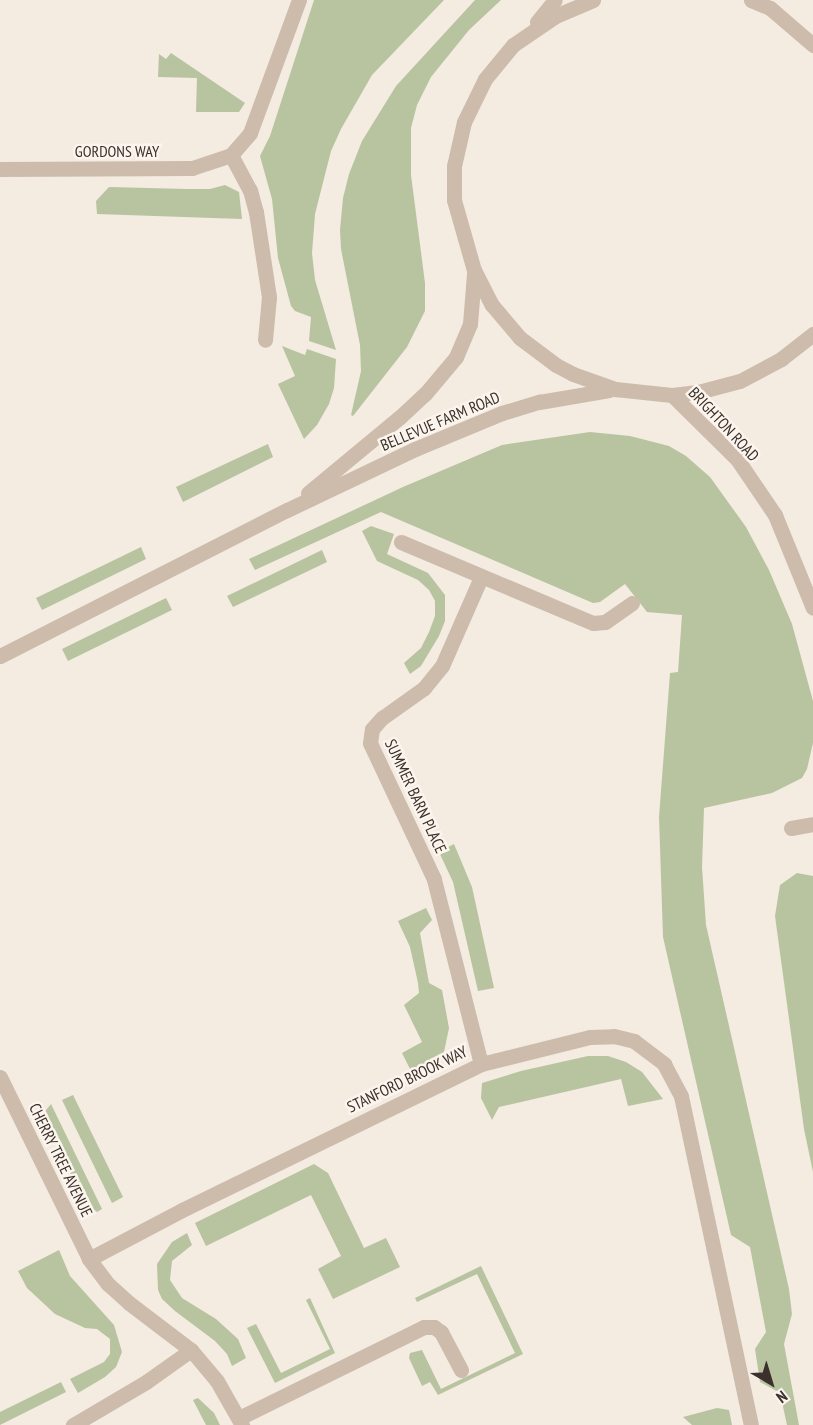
<!DOCTYPE html>
<style>
body{margin:0}
#map{position:relative;width:813px;height:1425px;overflow:hidden;background:#f4ebe1;font-family:"PT Sans Narrow",sans-serif}
div>[style]{position:absolute}
.green>*{inset:0;background:#b8c4a0}
.service>*{height:15px;margin:-7.5px;padding:0 7.5px;transform-origin:7.5px;border-radius:7.5px;background:#cdbbac}
.minor>*{height:15px;margin:-7.5px;padding:0 7.5px;transform-origin:7.5px;border-radius:7.5px;background:#cdbbac}
.tertiary>*{height:15px;margin:-7.5px;padding:0 7.5px;transform-origin:7.5px;border-radius:7.5px;background:#cdbbac}
span{translate:-50% -50%;white-space:nowrap;text-align:center;line-height:1.15;-webkit-text-stroke:5px #fbf5ee;paint-order:stroke}
.street-label{font-size:16px;color:#3b302b}
.north{position:absolute;left:741px;top:1353px;width:60px;height:60px;-webkit-text-stroke:4px #fbf5ee;paint-order:stroke;rotate:142deg;font-size:16px;font-weight:700;line-height:24px;text-align:center;color:#3b302b}
.north::after{content:'';display:block;margin:auto;width:21px;height:27px;background:#3b302b;clip-path:polygon(50% 0,100% 100%,50% 72%,0 100%)}
</style>
<div id="map">
<div class="green">
<div style="clip-path:polygon(314px 0,444px 0,372px 75px,341px 129px,331px 151px,315px 214px,312px 253px,315px 280px,336px 350px,309px 341px,311px 317px,295px 311px,291px 306px,278px 258px,272px 199px,260px 156px,270px 136px)"></div>
<div style="clip-path:polygon(475px 0,501px 0,469px 30px,431px 77px,417px 105px,411px 128px,411px 175px,425px 283px,425px 311px,407px 347px,353px 416px,351px 415px,361px 371px,360px 345px,341px 249px,340px 230px,343px 198px,349px 174px,362px 141px,396px 86px)"></div>
<div style="clip-path:polygon(171px 53px,245px 103px,239px 112px,196px 112px,197px 78px,158px 77px,159px 54px,166px 59px)"></div>
<div style="clip-path:polygon(225px 185px,239px 192px,242px 219px,97px 214px,96px 201px,109px 187px,187px 189px,210px 189px)"></div>
<div style="clip-path:polygon(282px 346px,305px 355px,307px 349px,336px 359px,334px 388px,329px 404px,317px 425px,304px 439px,278px 384px,295px 376px)"></div>
<div style="clip-path:polygon(590px 432px,630px 436px,669px 446px,686px 456px,710px 477px,746px 527px,769px 570px,792px 624px,813px 701px,813px 743px,807px 769px,802px 778px,772px 793px,704px 808px,702px 867px,706px 925px,789px 1289px,792px 1314px,784px 1344px,799px 1425px,787px 1425px,780px 1393px,760px 1382px,755px 1349px,766px 1332px,750px 1247px,731px 1235px,663px 937px,659px 817px,670px 673px,678px 672px,682px 615px,647px 612px,625px 584px,600px 602px,593px 603px,381px 512px,255px 570px,249px 559px,403px 487px,502px 445px)"></div>
<div style="clip-path:polygon(268px 444px,273px 457px,183px 502px,176px 487px)"></div>
<div style="clip-path:polygon(371px 526px,394px 534px,387px 554px,428px 573px,445px 595px,445px 621px,439px 636px,421px 666px,410px 674px,404px 663px,421px 648px,429px 632px,435px 616px,435px 601px,429px 590px,418px 580px,377px 561px,362px 531px)"></div>
<div style="clip-path:polygon(141px 547px,146px 559px,42px 610px,36px 598px)"></div>
<div style="clip-path:polygon(322px 550px,327px 562px,233px 607px,227px 596px)"></div>
<div style="clip-path:polygon(166px 598px,172px 610px,68px 661px,62px 649px)"></div>
<div style="clip-path:polygon(454px 844px,472px 887px,494px 988px,478px 991px,453px 882px,439px 852px)"></div>
<div style="clip-path:polygon(797px 873px,813px 876px,813px 1172px,804px 1129px,775px 916px,780px 885px)"></div>
<div style="clip-path:polygon(426px 908px,432px 920px,420px 933px,429px 983px,442px 990px,449px 1028px,444px 1052px,435px 1061px,412px 1073px,402px 1053px,422px 1042px,404px 1005px,419px 993px,418px 983px,410px 947px,398px 921px)"></div>
<div style="clip-path:polygon(588px 1056px,608px 1056px,626px 1062px,642px 1072px,663px 1099px,628px 1106px,621px 1079px,499px 1107px,492px 1120px,481px 1098px,482px 1083px,521px 1071px)"></div>
<div style="clip-path:polygon(73px 1095px,123px 1197px,112px 1203px,62px 1100px)"></div>
<div style="clip-path:polygon(51px 1104px,102px 1209px,97px 1212px,84px 1202px,42px 1115px)"></div>
<div style="clip-path:polygon(314px 1164px,328px 1173px,364px 1248px,386px 1238px,400px 1267px,333px 1299px,318px 1269px,341px 1256px,311px 1195px,206px 1246px,195px 1223px)"></div>
<div style="clip-path:polygon(187px 1233px,192px 1245px,172px 1261px,170px 1280px,182px 1298px,216px 1319px,238px 1339px,246px 1358px,232px 1366px,227px 1354px,215px 1341px,175px 1311px,162px 1299px,158px 1290px,157px 1264px,172px 1242px)"></div>
<div style="clip-path:polygon(59px 1250px,70px 1276px,114px 1325px,122px 1352px,116px 1367px,105px 1377px,78px 1393px,70px 1379px,104px 1362px,110px 1354px,110px 1339px,97px 1329px,85px 1328px,55px 1314px,27px 1288px,18px 1271px)"></div>
<div style="clip-path:polygon(481px 1266px,523px 1354px,438px 1395px,430px 1382px,422px 1386px,409px 1358px,410px 1353px,422px 1350px,441px 1389px,515px 1353px,477px 1274px,417px 1302px,415px 1298px)"></div>
<div style="clip-path:polygon(310px 1298px,335px 1353px,275px 1383px,247px 1328px,256px 1324px,281px 1373px,330px 1349px,306px 1300px)"></div>
<div style="clip-path:polygon(61px 1382px,66px 1392px,0 1425px,0 1412px)"></div>
<div style="clip-path:polygon(198px 1398px,214px 1413px,220px 1425px,206px 1425px,193px 1400px)"></div>
<div style="clip-path:polygon(717px 1408px,729px 1410px,732px 1425px,692px 1425px,683px 1417px)"></div>
</div>
<div class="service">
<div style="left:791px;top:828px;width:22px;rotate:-10deg"></div>
<div style="left:239px;top:1418px;width:206px;rotate:-26.2deg"></div>
<div style="left:424px;top:1327px;width:10px"></div>
<div style="left:434px;top:1327px;width:9px;rotate:36deg"></div>
<div style="left:441px;top:1332px;width:43px;rotate:62.2deg"></div>
</div>
<div class="minor">
<div style="left:231px;top:155px;width:40px;rotate:62deg"></div>
<div style="left:250px;top:190px;width:23px;rotate:75deg"></div>
<div style="left:256px;top:212px;width:86px;rotate:81.3deg"></div>
<div style="left:269px;top:297px;width:43px;rotate:95.3deg"></div>
<div style="left:0;top:169px;width:192px;rotate:-0.3deg"></div>
<div style="left:192px;top:168px;width:41px;rotate:-18.4deg"></div>
<div style="left:231px;top:155px;width:29px;rotate:-49deg"></div>
<div style="left:250px;top:133px;width:142px;rotate:-69.8deg"></div>
<div style="left:401px;top:542px;width:208px;rotate:22.9deg"></div>
<div style="left:593px;top:623px;width:12px;rotate:-5deg"></div>
<div style="left:605px;top:622px;width:33px;rotate:-35deg"></div>
<div style="left:481px;top:1064px;width:191px;rotate:-104.3deg"></div>
<div style="left:434px;top:879px;width:150px;rotate:-115.2deg"></div>
<div style="left:370px;top:743px;width:14px;rotate:-82deg"></div>
<div style="left:372px;top:729px;width:15px;rotate:-48deg"></div>
<div style="left:382px;top:718px;width:52px;rotate:-35.5deg"></div>
<div style="left:424px;top:688px;width:28px;rotate:-51deg"></div>
<div style="left:442px;top:666px;width:97px;rotate:-66.3deg"></div>
<div style="left:0;top:1077px;width:203px;rotate:63.9deg"></div>
<div style="left:89px;top:1259px;width:31px;rotate:53deg"></div>
<div style="left:108px;top:1284px;width:28px;rotate:42deg"></div>
<div style="left:129px;top:1303px;width:78px;rotate:37.2deg"></div>
<div style="left:191px;top:1350px;width:55px;rotate:144.6deg"></div>
<div style="left:146px;top:1382px;width:85px;rotate:149.5deg"></div>
<div style="left:89px;top:1259px;width:105px;rotate:-27.8deg"></div>
<div style="left:182px;top:1210px;width:333px;rotate:-26deg"></div>
<div style="left:481px;top:1064px;width:112px;rotate:-13.9deg"></div>
<div style="left:590px;top:1037px;width:24px;rotate:-2deg"></div>
<div style="left:614px;top:1036px;width:21px;rotate:14deg"></div>
<div style="left:634px;top:1041px;width:38px;rotate:37deg"></div>
<div style="left:664px;top:1064px;width:36px;rotate:62deg"></div>
<div style="left:681px;top:1096px;width:336px;rotate:78deg"></div>
<div style="left:191px;top:1350px;width:40px;rotate:50deg"></div>
<div style="left:217px;top:1381px;width:51px;rotate:60.4deg"></div>
</div>
<div class="tertiary">
<div style="left:593px;top:0;width:39px;rotate:157deg"></div>
<div style="left:557px;top:15px;width:53px;rotate:145.7deg"></div>
<div style="left:513px;top:45px;width:44px;rotate:129.5deg"></div>
<div style="left:485px;top:79px;width:48px;rotate:116deg"></div>
<div style="left:464px;top:122px;width:45px;rotate:102.8deg"></div>
<div style="left:454px;top:166px;width:34px;rotate:90deg"></div>
<div style="left:454px;top:200px;width:73px;rotate:74.1deg"></div>
<div style="left:474px;top:270px;width:39px;rotate:63deg"></div>
<div style="left:492px;top:305px;width:43px;rotate:49.7deg"></div>
<div style="left:520px;top:338px;width:45px;rotate:36.9deg"></div>
<div style="left:556px;top:365px;width:19px;rotate:28deg"></div>
<div style="left:573px;top:374px;width:45px;rotate:19.7deg"></div>
<div style="left:615px;top:389px;width:57px;rotate:6deg"></div>
<div style="left:672px;top:395px;width:26px;rotate:-7deg"></div>
<div style="left:698px;top:392px;width:43px;rotate:-14.7deg"></div>
<div style="left:740px;top:381px;width:47px;rotate:-28.2deg"></div>
<div style="left:781px;top:359px;width:41px;rotate:-38deg"></div>
<div style="left:751px;top:0;width:21px;rotate:23deg"></div>
<div style="left:770px;top:8px;width:57px;rotate:40.7deg"></div>
<div style="left:537px;top:22px;width:28px;rotate:-51deg"></div>
<div style="left:672px;top:395px;width:91px;rotate:44.6deg"></div>
<div style="left:737px;top:459px;width:68px;rotate:55.8deg"></div>
<div style="left:775px;top:515px;width:100px;rotate:67.8deg"></div>
<div style="left:308px;top:493px;width:119px;rotate:-39.6deg"></div>
<div style="left:400px;top:417px;width:34px;rotate:-43deg"></div>
<div style="left:425px;top:394px;width:48px;rotate:-50deg"></div>
<div style="left:456px;top:357px;width:36px;rotate:-67deg"></div>
<div style="left:470px;top:324px;width:50px;rotate:-85.4deg"></div>
<div style="left:0;top:656px;width:322px;rotate:-27deg"></div>
<div style="left:287px;top:510px;width:142px;rotate:-25.5deg"></div>
<div style="left:415px;top:449px;width:94px;rotate:-22.5deg"></div>
<div style="left:502px;top:413px;width:39px;rotate:-17deg"></div>
<div style="left:539px;top:402px;width:71px;rotate:-9.7deg"></div>
</div>
<div class="street-label">
<span style="left:117px;top:151px">GORDONS WAY</span>
<span style="left:440px;top:421px;rotate:-23deg">BELLEVUE FARM ROAD</span>
<span style="left:724px;top:424px;rotate:47deg">BRIGHTON ROAD</span>
<span style="left:416px;top:796px;rotate:65deg">SUMMER BARN PLACE</span>
<span style="left:407px;top:1079px;rotate:-26deg">STANFORD BROOK WAY</span>
<span style="left:61px;top:1160px;rotate:64deg">CHERRY TREE AVENUE</span>
</div>
<div class="north">N</div>
</div>
